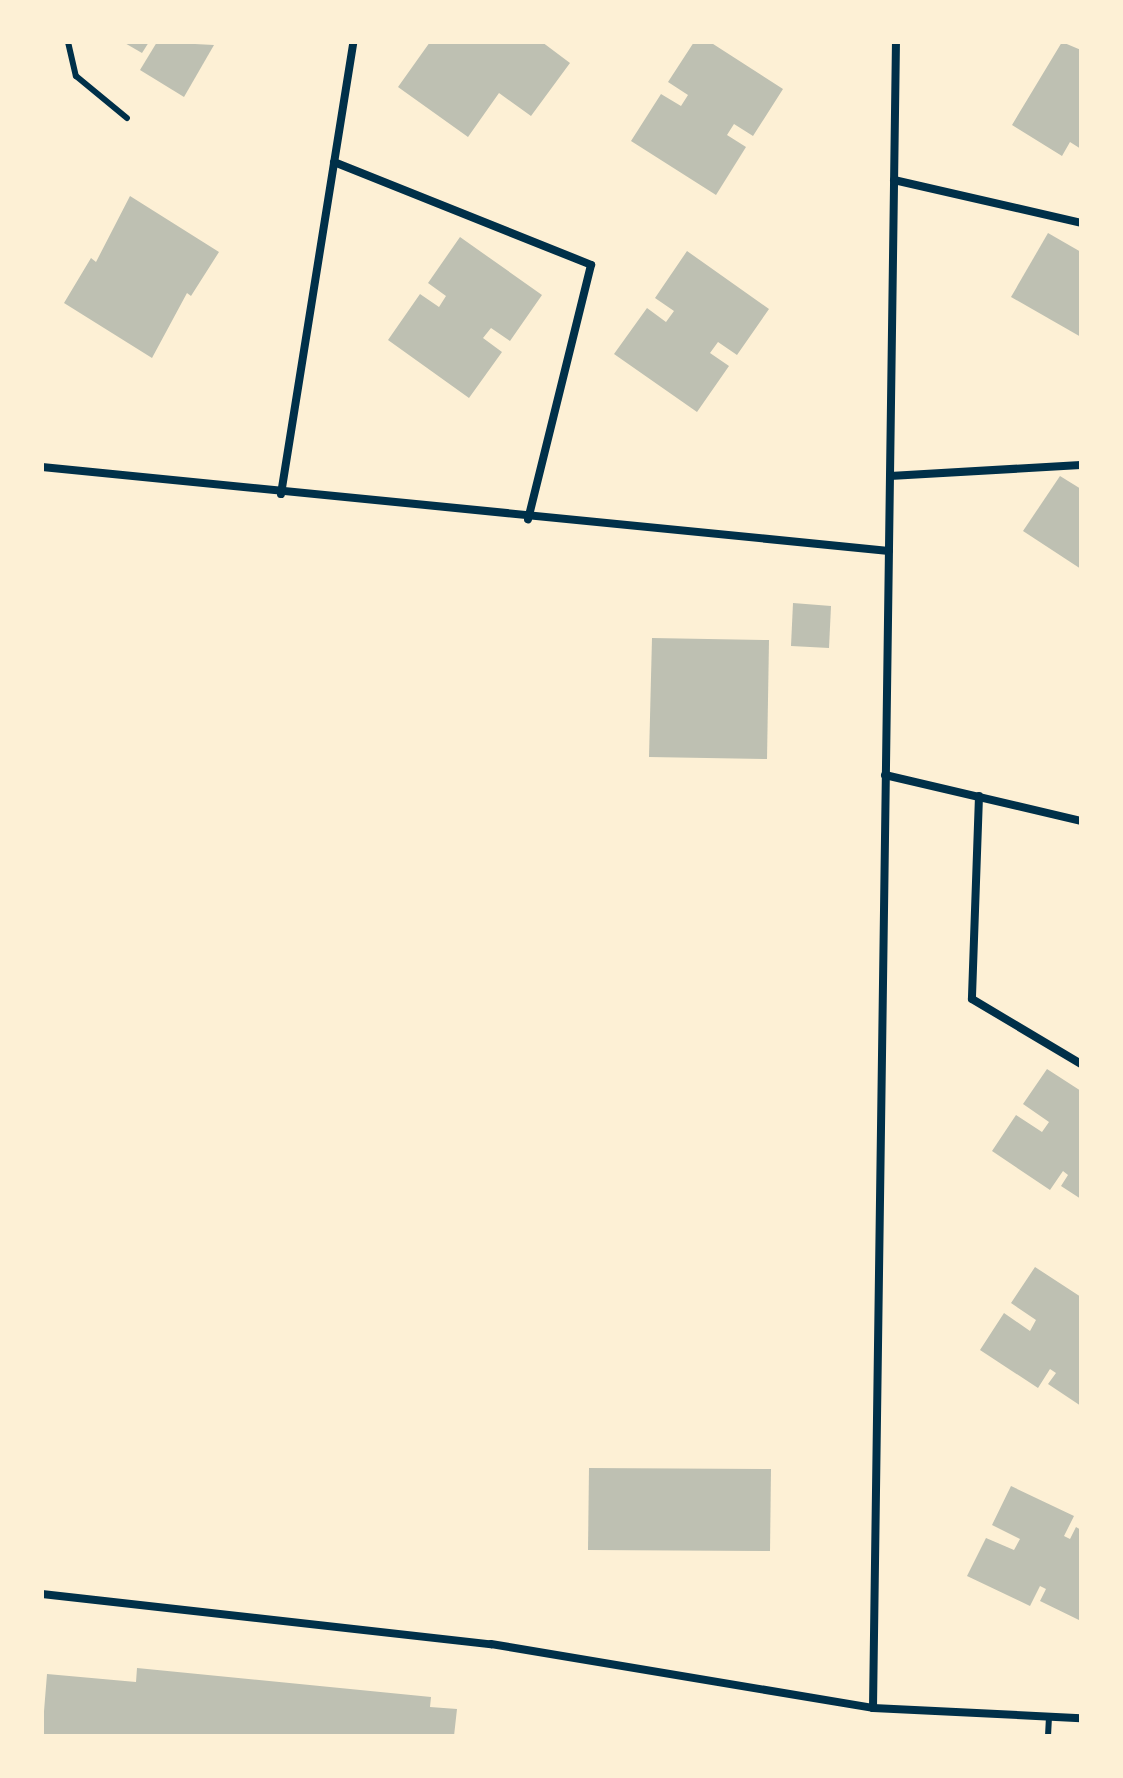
<!DOCTYPE html>
<style>
body{margin:0}
#map{position:relative;width:1123px;height:1778px;overflow:hidden;background:#fdf0d5;font-family:"Source Sans 3",sans-serif}
div>[style]{position:absolute}
.building>*{inset:0;background:#bec0b2}
.service>*{height:6px;margin:-3px;padding:0 3px;transform-origin:3px;border-radius:3px;background:#003049}
.minor>*{height:8px;margin:-4px;padding:0 4px;transform-origin:4px;border-radius:4px;background:#003049}
span{translate:-50% -50%;white-space:nowrap;text-align:center;line-height:1.15;-webkit-text-stroke:6px #fdf0d5;paint-order:stroke}
.frame{position:absolute;inset:0;border:44px solid #fdf0d5;pointer-events:none}
</style>
<div id="map">
<div class="building">
<div style="clip-path:polygon(123px 42px,149px 42px,142px 53px)"></div>
<div style="clip-path:polygon(157px 42px,214px 45px,184px 97px,140px 70px)"></div>
<div style="clip-path:polygon(430px 42px,542px 42px,570px 63px,531px 116px,499px 93px,468px 137px,398px 87px)"></div>
<div style="clip-path:polygon(694px 42px,710px 42px,783px 89px,753px 136px,734px 124px,727px 135px,746px 147px,716px 195px,631px 141px,661px 94px,681px 106px,688px 95px,668px 82px)"></div>
<div style="clip-path:polygon(1062px 42px,1081px 50px,1081px 149px,1070px 142px,1062px 156px,1012px 125px)"></div>
<div style="clip-path:polygon(130px 196px,219px 252px,191px 296px,187px 293px,152px 358px,64px 303px,91px 258px,96px 262px)"></div>
<div style="clip-path:polygon(1048px 233px,1081px 252px,1081px 337px,1011px 297px)"></div>
<div style="clip-path:polygon(460px 237px,542px 295px,510px 341px,491px 328px,483px 338px,502px 352px,469px 398px,388px 340px,420px 294px,439px 307px,446px 296px,428px 283px)"></div>
<div style="clip-path:polygon(687px 251px,769px 309px,737px 355px,718px 342px,710px 353px,729px 366px,697px 412px,614px 354px,647px 308px,666px 322px,674px 311px,655px 298px)"></div>
<div style="clip-path:polygon(1060px 476px,1081px 489px,1081px 569px,1023px 531px)"></div>
<div style="clip-path:polygon(793px 603px,831px 606px,829px 648px,791px 646px)"></div>
<div style="clip-path:polygon(652px 638px,769px 640px,767px 759px,649px 757px)"></div>
<div style="clip-path:polygon(1047px 1069px,1081px 1091px,1081px 1199px,1061px 1186px,1068px 1175px,1063px 1171px,1050px 1190px,992px 1151px,1016px 1115px,1042px 1132px,1049px 1122px,1023px 1104px)"></div>
<div style="clip-path:polygon(1035px 1267px,1081px 1297px,1081px 1406px,1048px 1384px,1056px 1373px,1050px 1369px,1038px 1388px,980px 1350px,1004px 1313px,1030px 1331px,1036px 1320px,1011px 1303px)"></div>
<div style="clip-path:polygon(589px 1468px,771px 1469px,770px 1551px,588px 1550px)"></div>
<div style="clip-path:polygon(1011px 1486px,1074px 1516px,1064px 1536px,1070px 1539px,1076px 1527px,1081px 1530px,1081px 1621px,1040px 1601px,1046px 1589px,1040px 1586px,1030px 1606px,967px 1576px,986px 1538px,1014px 1550px,1020px 1539px,992px 1525px)"></div>
<div style="clip-path:polygon(137px 1668px,431px 1697px,430px 1707px,457px 1709px,454px 1736px,42px 1736px,47px 1674px,136px 1682px)"></div>
</div>
<div class="service">
<div style="left:68px;top:42px;width:35px;rotate:77deg"></div>
<div style="left:76px;top:76px;width:66px;rotate:39.5deg"></div>
<div style="left:1048px;top:1736px;width:20px;rotate:-87deg"></div>
</div>
<div class="minor">
<div style="left:334px;top:162px;width:277px;rotate:21.8deg"></div>
<div style="left:591px;top:265px;width:262px;rotate:103.9deg"></div>
<div style="left:894px;top:180px;width:192px;rotate:12.9deg"></div>
<div style="left:42px;top:467px;width:851px;rotate:5.66deg"></div>
<div style="left:890px;top:476px;width:191px;rotate:-3.3deg"></div>
<div style="left:281px;top:494px;width:458px;rotate:-80.9deg"></div>
<div style="left:885px;top:775px;width:201px;rotate:13.2deg"></div>
<div style="left:979px;top:796px;width:203px;rotate:92deg"></div>
<div style="left:972px;top:999px;width:127px;rotate:30.8deg"></div>
<div style="left:42px;top:1594px;width:452px;rotate:6.4deg"></div>
<div style="left:491px;top:1644px;width:387px;rotate:9.5deg"></div>
<div style="left:873px;top:1708px;width:208px;rotate:2.8deg"></div>
<div style="left:873px;top:1708px;width:1666px;rotate:-89.21deg"></div>
</div>
<div class="frame"></div>
</div>
